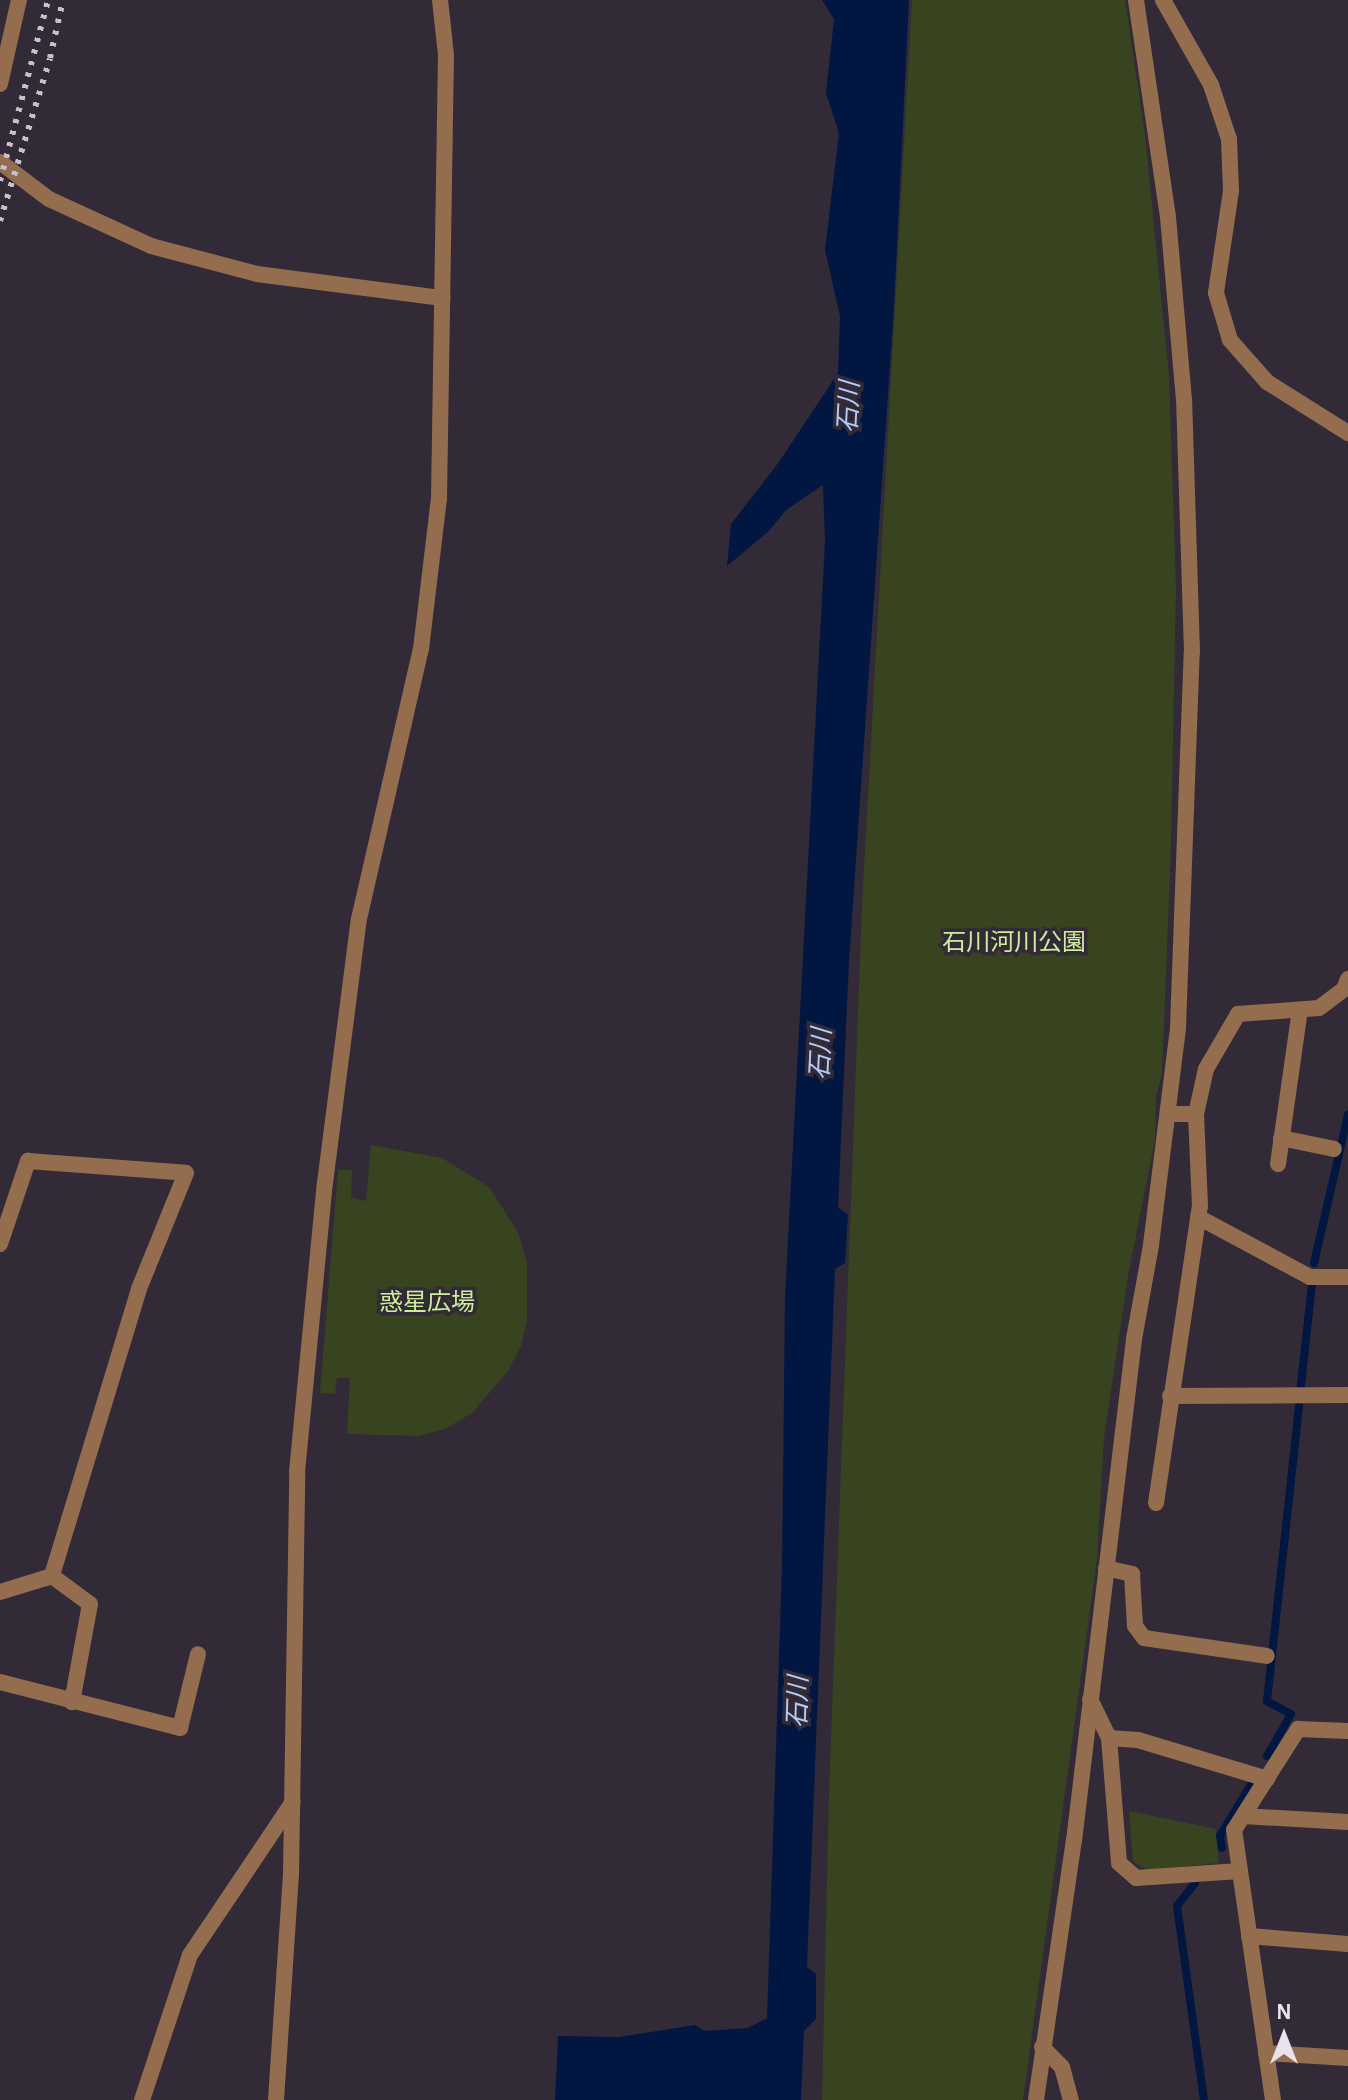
<!DOCTYPE html>
<meta charset="utf-8">
<style>
body{margin:0}
#map{position:relative;width:1348px;height:2100px;overflow:hidden;background:#332a37;font-family:"Alegreya Sans","Noto Sans JP",sans-serif}
div>[style]{position:absolute}
.green>*{inset:0;background:#37441f}
.water>*{inset:0;background:#011741}
.stream>*{height:8px;margin:-4px;padding:0 4px;transform-origin:4px;border-radius:4px;background:#011741}
.minor>*{height:16px;margin:-8px;padding:0 8px;transform-origin:8px;border-radius:8px;background:#946d4f}
.tertiary>*{height:16px;margin:-8px;padding:0 8px;transform-origin:8px;border-radius:8px;background:#946d4f}
.rail>*{height:6px;margin-top:-3px;transform-origin:0;background:repeating-linear-gradient(90deg,#c8c1ca 0 4px,transparent 0 12px)}
span{translate:-50% -50%;white-space:nowrap;text-align:center;line-height:1.15;-webkit-text-stroke:7px #332a37;paint-order:stroke}
.park-label{font-size:24px;color:#cdee99}
.water-label{font-size:26px;color:#b1ccf9;font-style:italic}
.north{position:absolute;left:1244px;top:1996px;width:80px;height:80px;-webkit-text-stroke:6px #332a37;paint-order:stroke;rotate:0deg;font-size:22px;font-weight:700;line-height:32px;text-align:center;color:#e9e3eb}
.north::after{content:'';display:block;margin:auto;width:28px;height:36px;background:#e9e3eb;clip-path:polygon(50% 0,100% 100%,50% 72%,0 100%)}
</style>
<div id="map">
<div class="green">
<div style="clip-path:polygon(912px 0,1125px 0,1145px 135px,1169px 376px,1176px 587px,1171px 844px,1162px 1074px,1156px 1096px,1155px 1140px,1128px 1276px,1104px 1438px,1097px 1559px,1023px 2100px,822px 2100px,829px 1792px,862px 904px)"></div>
<div style="clip-path:polygon(371px 1145px,442px 1158px,489px 1187px,518px 1232px,527px 1262px,527px 1320px,521px 1346px,508px 1371px,472px 1413px,445px 1429px,419px 1436px,347px 1434px,350px 1378px,337px 1378px,335px 1394px,320px 1393px,338px 1170px,352px 1170px,351px 1198px,366px 1201px)"></div>
<div style="clip-path:polygon(1129px 1811px,1216px 1829px,1219px 1863px,1147px 1870px,1133px 1861px)"></div>
</div>
<div class="water">
<div style="clip-path:polygon(822px 0,909px 0,894px 307px,849px 961px,838px 1207px,848px 1215px,845px 1263px,835px 1269px,807px 1967px,816px 1974px,816px 2019px,804px 2031px,801px 2100px,555px 2100px,558px 2036px,619px 2037px,695px 2025px,705px 2031px,748px 2028px,767px 2018px,782px 1566px,785px 1296px,825px 541px,823px 485px,786px 510px,769px 531px,727px 566px,731px 524px,779px 462px,838px 373px,840px 316px,825px 250px,839px 133px,826px 93px,834px 19px)"></div>
</div>
<div class="stream">
<div style="left:1314px;top:1263px;width:152px;rotate:-77.1deg"></div>
<div style="left:1301px;top:1385px;width:103px;rotate:-83.8deg"></div>
<div style="left:1267px;top:1756px;width:48px;rotate:-60.3deg"></div>
<div style="left:1291px;top:1714px;width:27px;rotate:-152deg"></div>
<div style="left:1267px;top:1701px;width:297px;rotate:-83.8deg"></div>
<div style="left:1222px;top:1848px;width:12px;rotate:-99deg"></div>
<div style="left:1220px;top:1836px;width:58px;rotate:-59deg"></div>
<div style="left:1195px;top:1883px;width:29px;rotate:128deg"></div>
<div style="left:1177px;top:1906px;width:196px;rotate:82.1deg"></div>
</div>
<div class="minor">
<div style="left:1163px;top:0;width:98px;rotate:60.5deg"></div>
<div style="left:1211px;top:85px;width:57px;rotate:71.6deg"></div>
<div style="left:1229px;top:139px;width:52px;rotate:87.8deg"></div>
<div style="left:1231px;top:191px;width:103px;rotate:98.4deg"></div>
<div style="left:1216px;top:293px;width:49px;rotate:73.4deg"></div>
<div style="left:1230px;top:340px;width:56px;rotate:48.6deg"></div>
<div style="left:1267px;top:382px;width:96px;rotate:32.2deg"></div>
<div style="left:0;top:84px;width:86px;rotate:-77.3deg"></div>
<div style="left:0;top:162px;width:61px;rotate:37.1deg"></div>
<div style="left:49px;top:199px;width:112px;rotate:24.7deg"></div>
<div style="left:151px;top:246px;width:110px;rotate:14.8deg"></div>
<div style="left:257px;top:274px;width:187px;rotate:7.4deg"></div>
<div style="left:1168px;top:1114px;width:28px"></div>
<div style="left:1196px;top:1114px;width:46px;rotate:-77.5deg"></div>
<div style="left:1206px;top:1069px;width:64px;rotate:-59.8deg"></div>
<div style="left:1238px;top:1014px;width:81px;rotate:-4.2deg"></div>
<div style="left:1319px;top:1008px;width:31px;rotate:-37deg"></div>
<div style="left:1344px;top:989px;width:11px;rotate:-68deg"></div>
<div style="left:1281px;top:1138px;width:54px;rotate:11.7deg"></div>
<div style="left:1278px;top:1164px;width:156px;rotate:-81.9deg"></div>
<div style="left:1198px;top:1217px;width:127px;rotate:28.2deg"></div>
<div style="left:1310px;top:1277px;width:38px"></div>
<div style="left:0;top:1244px;width:88px;rotate:-71.4deg"></div>
<div style="left:28px;top:1161px;width:158px;rotate:4.3deg"></div>
<div style="left:186px;top:1173px;width:125px;rotate:112.1deg"></div>
<div style="left:139px;top:1289px;width:300px;rotate:106.9deg"></div>
<div style="left:52px;top:1576px;width:54px;rotate:162.9deg"></div>
<div style="left:1170px;top:1396px;width:178px;rotate:-0.3deg"></div>
<div style="left:1156px;top:1503px;width:300px;rotate:-81.6deg"></div>
<div style="left:1200px;top:1206px;width:92px;rotate:-92.5deg"></div>
<div style="left:1106px;top:1568px;width:27px;rotate:13deg"></div>
<div style="left:1132px;top:1574px;width:52px;rotate:86.7deg"></div>
<div style="left:1135px;top:1626px;width:15px;rotate:53deg"></div>
<div style="left:1144px;top:1638px;width:124px;rotate:8.3deg"></div>
<div style="left:52px;top:1576px;width:47px;rotate:36.4deg"></div>
<div style="left:90px;top:1604px;width:100px;rotate:100.4deg"></div>
<div style="left:0;top:1682px;width:186px;rotate:14.3deg"></div>
<div style="left:180px;top:1728px;width:76px;rotate:-76.3deg"></div>
<div style="left:1090px;top:1699px;width:43px;rotate:64deg"></div>
<div style="left:1109px;top:1738px;width:125px;rotate:85.4deg"></div>
<div style="left:1119px;top:1863px;width:23px;rotate:41deg"></div>
<div style="left:1136px;top:1878px;width:104px;rotate:-3.9deg"></div>
<div style="left:1109px;top:1738px;width:29px;rotate:4deg"></div>
<div style="left:1138px;top:1740px;width:135px;rotate:16.8deg"></div>
<div style="left:1243px;top:1816px;width:105px;rotate:3.3deg"></div>
<div style="left:1249px;top:1936px;width:99px;rotate:4.6deg"></div>
<div style="left:1042px;top:2047px;width:28px;rotate:45deg"></div>
<div style="left:1062px;top:2067px;width:34px;rotate:75deg"></div>
<div style="left:1266px;top:2053px;width:82px;rotate:3.5deg"></div>
<div style="left:142px;top:2100px;width:153px;rotate:-71.7deg"></div>
<div style="left:190px;top:1955px;width:184px;rotate:-56.1deg"></div>
<div style="left:1273px;top:2100px;width:273px;rotate:-98.2deg"></div>
<div style="left:1234px;top:1830px;width:120px;rotate:-57.6deg"></div>
<div style="left:1298px;top:1729px;width:50px;rotate:2.3deg"></div>
</div>
<div class="tertiary">
<div style="left:276px;top:2100px;width:226px;rotate:-86.2deg"></div>
<div style="left:291px;top:1874px;width:402px;rotate:-89.1deg"></div>
<div style="left:297px;top:1472px;width:290px;rotate:-84.5deg"></div>
<div style="left:325px;top:1183px;width:266px;rotate:-82.7deg"></div>
<div style="left:359px;top:919px;width:277px;rotate:-77.1deg"></div>
<div style="left:421px;top:649px;width:151px;rotate:-83.2deg"></div>
<div style="left:439px;top:499px;width:444px;rotate:-89.1deg"></div>
<div style="left:446px;top:55px;width:55px;rotate:-96.2deg"></div>
<div style="left:1036px;top:2100px;width:262px;rotate:-81.7deg"></div>
<div style="left:1074px;top:1841px;width:506px;rotate:-83.18deg"></div>
<div style="left:1134px;top:1339px;width:96px;rotate:-79.7deg"></div>
<div style="left:1151px;top:1245px;width:220px;rotate:-82.9deg"></div>
<div style="left:1178px;top:1027px;width:375px;rotate:-87.9deg"></div>
<div style="left:1192px;top:652px;width:252px;rotate:-91.8deg"></div>
<div style="left:1184px;top:400px;width:184px;rotate:-95deg"></div>
<div style="left:1168px;top:217px;width:219px;rotate:-98.4deg"></div>
</div>
<div class="rail">
<div style="left:0;top:181px;width:187px;rotate:-75.1deg"></div>
<div style="left:0;top:221px;width:170px;rotate:-72.9deg"></div>
<div style="left:50px;top:58px;width:59px;rotate:-77.4deg"></div>
</div>
<div class="park-label">
<span style="left:1014px;top:944px">石川河川公園</span>
<span style="left:427px;top:1304px">惑星広場</span>
</div>
<div class="water-label">
<span style="left:850px;top:407px;rotate:-87deg">石川</span>
<span style="left:822px;top:1054px;rotate:-87deg">石川</span>
<span style="left:799px;top:1702px;rotate:-88deg">石川</span>
</div>
<div class="north">N</div>
</div>
